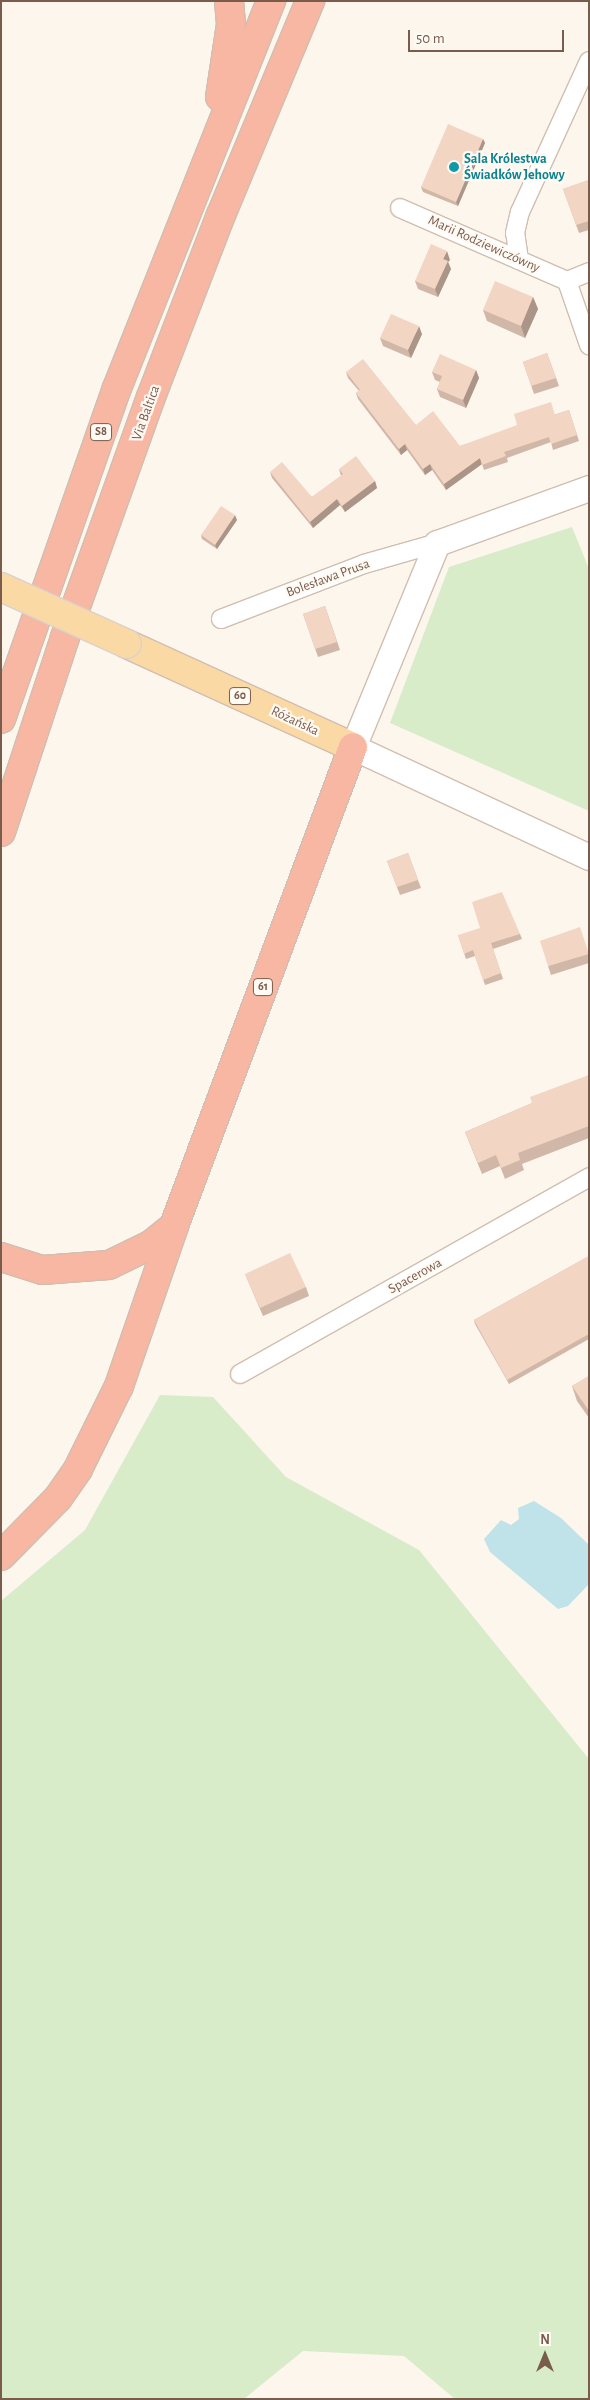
<!DOCTYPE html>
<meta charset="utf-8">
<style>
body{margin:0}
#map{position:relative;width:590px;height:2400px;overflow:hidden;background:#fdf6ec;font-family:"Alegreya Sans",sans-serif}
div>[style]{position:absolute}
.green>*{inset:0;background:#d8ecc9}
.water>*{inset:0;background:#bfe3e8}
.roads{filter:drop-shadow(1px 0 #d1beb0) drop-shadow(-1px 0 #d1beb0) drop-shadow(0 1px #d1beb0) drop-shadow(0 -1px #d1beb0)}
.street>*{height:18px;margin:-9px;padding:0 9px;transform-origin:9px;border-radius:9px;background:#fff}
.secondary>*{height:25px;margin:-12.5px;padding:0 12.5px;transform-origin:12.5px;border-radius:12.5px;background:#fff}
.primary>*{height:28px;margin:-14px;padding:0 14px;transform-origin:14px;border-radius:14px;background:#fbd9a5}
.highway>*{height:28px;margin:-14px;padding:0 14px;transform-origin:14px;border-radius:14px;background:#f7b7a3}
.bridges{filter:drop-shadow(1px 0 #dad1cd) drop-shadow(-1px 0 #dad1cd) drop-shadow(0 1px #dad1cd) drop-shadow(0 -1px #dad1cd)}
.primary-bridge>*{height:28px;margin:-14px;padding:0 14px;transform-origin:14px;border-radius:14px;background:#fbd9a5}
.wall>*{inset:0;background:#d1b7a8}
.shaded-wall>*{inset:0;background:#aa9588}
.building>*{inset:0;background:#f3d5c3}
.dots>*{width:14px;height:14px;translate:-50% -50%;box-sizing:border-box;border:2px solid #fffaf3;border-radius:50%}
span{translate:-50% -50%;white-space:nowrap;text-align:center;line-height:1.15;-webkit-text-stroke:4.5px #fffaf3;paint-order:stroke}
.shield-label span{padding:1px 4px;background:#fffaf3;border:1px solid;border-radius:4px;-webkit-text-stroke-width:0}
.shield-label{font-size:12px;color:#7a5c4d;font-weight:700}
.culture-label{font-size:14px;color:#0d838f;font-weight:700}
.left{translate:0 -50%;text-align:left}
.street-label{font-size:14px;color:#7a5c4d}
.frame{position:absolute;inset:0;border:2px solid #7a5c4d;pointer-events:none}
.north{position:absolute;left:520px;top:2330px;width:50px;height:50px;-webkit-text-stroke:4px #fffaf3;paint-order:stroke;rotate:0deg;font-size:14px;font-weight:700;line-height:20px;text-align:center;color:#7a5c4d}
.north::after{content:'';display:block;margin:auto;width:18px;height:22px;background:#7a5c4d;clip-path:polygon(50% 0,100% 100%,50% 72%,0 100%)}
.scale{position:absolute;left:408px;top:30px;width:156px;height:22px;box-sizing:border-box;border:2px solid #7a5c4d;border-top:0;padding-left:6px;font-size:15px;line-height:18px;white-space:nowrap;color:#7a5c4d;-webkit-text-stroke:4px #fffaf3;paint-order:stroke}
</style>
<div id="map">
<div class="green">
<div style="clip-path:polygon(572px 527px,589px 569px,589px 811px,390px 723px,449px 567px)"></div>
<div style="clip-path:polygon(160px 1395px,213px 1397px,286px 1477px,419px 1550px,589px 1759px,589px 2399px,455px 2399px,404px 2356px,303px 2351px,244px 2399px,1px 2399px,1px 1601px,85px 1530px)"></div>
</div>
<div class="water">
<div style="clip-path:polygon(534px 1501px,561px 1518px,589px 1545px,589px 1584px,568px 1606px,558px 1609px,490px 1552px,484px 1539px,501px 1520px,511px 1525px,519px 1519px,518px 1508px)"></div>
</div>
<div class="roads">
<div class="street">
<div style="left:400px;top:208px;width:182px;rotate:23.6deg"></div>
<div style="left:567px;top:281px;width:68px;rotate:71deg"></div>
<div style="left:519px;top:260px;width:27px;rotate:-98deg"></div>
<div style="left:515px;top:233px;width:22px;rotate:-77deg"></div>
<div style="left:520px;top:212px;width:166px;rotate:-65.4deg"></div>
<div style="left:567px;top:281px;width:24px;rotate:-22deg"></div>
<div style="left:221px;top:619px;width:153px;rotate:-21deg"></div>
<div style="left:364px;top:564px;width:76px;rotate:-16deg"></div>
<div style="left:240px;top:1374px;width:401px;rotate:-29.4deg"></div>
</div>
<div class="secondary">
<div style="left:589px;top:488px;width:162px;rotate:160.1deg"></div>
<div style="left:437px;top:543px;width:221px;rotate:112.4deg"></div>
<div style="left:353px;top:747px;width:260px;rotate:25deg"></div>
</div>
<div class="primary">
<div style="left:127px;top:644px;width:248px;rotate:24.5deg"></div>
</div>
<div class="highway">
<div style="left:220px;top:97px;width:74px;rotate:-81.4deg"></div>
<div style="left:231px;top:24px;width:23px;rotate:-95deg"></div>
<div style="left:1px;top:719px;width:351px;rotate:-70.7deg"></div>
<div style="left:117px;top:388px;width:417px;rotate:-68.3deg"></div>
<div style="left:1px;top:832px;width:205px;rotate:-71.8deg"></div>
<div style="left:65px;top:637px;width:255px;rotate:-70.3deg"></div>
<div style="left:151px;top:397px;width:195px;rotate:-69deg"></div>
<div style="left:221px;top:215px;width:232px;rotate:-67.4deg"></div>
<div style="left:1px;top:1257px;width:43px;rotate:17.6deg"></div>
<div style="left:42px;top:1270px;width:67px;rotate:-4.3deg"></div>
<div style="left:109px;top:1265px;width:48px;rotate:-26deg"></div>
<div style="left:152px;top:1244px;width:28px;rotate:-39deg"></div>
<div style="left:1px;top:1556px;width:81px;rotate:-45.5deg"></div>
<div style="left:58px;top:1498px;width:35px;rotate:-55deg"></div>
<div style="left:78px;top:1469px;width:93px;rotate:-63.7deg"></div>
<div style="left:119px;top:1386px;width:169px;rotate:-71deg"></div>
<div style="left:174px;top:1226px;width:511px;rotate:-69.51deg"></div>
</div>
</div>
<div class="bridges">
<div class="primary-bridge">
<div style="left:1px;top:587px;width:138px;rotate:24.3deg"></div>
</div>
</div>
<div class="wall">
<div style="clip-path:polygon(483px 139px,485px 143px,458px 206px,423px 192px,421px 187px)"></div>
<div style="clip-path:polygon(589px 180px,589px 230px,579px 233px,563px 189px)"></div>
<div style="clip-path:polygon(450px 260px,448px 262px,451px 269px,438px 297px,418px 289px,415px 281px)"></div>
<div style="clip-path:polygon(533px 297px,538px 309px,525px 338px,487px 321px,483px 310px)"></div>
<div style="clip-path:polygon(422px 334px,411px 358px,383px 346px,380px 338px)"></div>
<div style="clip-path:polygon(547px 353px,559px 386px,534px 394px,523px 362px)"></div>
<div style="clip-path:polygon(476px 370px,479px 378px,466px 408px,440px 397px,437px 389px,440px 382px,435px 380px,432px 372px)"></div>
<div style="clip-path:polygon(346px 372px,416px 425px,460px 446px,569px 410px,579px 441px,553px 450px,551px 442px,507px 458px,508px 462px,484px 470px,482px 464px,446px 490px,432px 470px,425px 475px,407px 450px,401px 455px,358px 399px,356px 393px,359px 391px,348px 378px)"></div>
<div style="clip-path:polygon(339px 469px,375px 481px,377px 488px,345px 512px,340px 505px,313px 528px,272px 478px,270px 472px,312px 497px,341px 476px)"></div>
<div style="clip-path:polygon(237px 520px,217px 549px,202px 539px,201px 535px)"></div>
<div style="clip-path:polygon(325px 606px,340px 650px,318px 657px,303px 614px)"></div>
<div style="clip-path:polygon(408px 853px,421px 888px,400px 895px,387px 861px)"></div>
<div style="clip-path:polygon(520px 934px,522px 939px,493px 949px,503px 979px,485px 985px,475px 956px,466px 959px,458px 935px)"></div>
<div style="clip-path:polygon(589px 952px,589px 963px,551px 975px,548px 966px)"></div>
<div style="clip-path:polygon(589px 1075px,589px 1138px,522px 1164px,524px 1170px,505px 1179px,500px 1166px,482px 1174px,465px 1132px,532px 1103px)"></div>
<div style="clip-path:polygon(589px 1256px,589px 1339px,509px 1384px,475px 1324px,474px 1320px)"></div>
<div style="clip-path:polygon(245px 1274px,306px 1287px,309px 1296px,263px 1316px)"></div>
<div style="clip-path:polygon(589px 1376px,589px 1418px,577px 1401px,572px 1386px)"></div>
</div>
<div class="shaded-wall">
<div style="clip-path:polygon(483px 139px,485px 143px,458px 206px,456px 202px)"></div>
<div style="clip-path:polygon(447px 251px,450px 260px,448px 262px,451px 269px,438px 297px,435px 289px,443px 259px)"></div>
<div style="clip-path:polygon(533px 297px,538px 309px,525px 338px,521px 326px)"></div>
<div style="clip-path:polygon(419px 326px,422px 334px,411px 358px,408px 350px)"></div>
<div style="clip-path:polygon(476px 370px,479px 378px,466px 408px,463px 400px)"></div>
<div style="clip-path:polygon(405px 444px,407px 450px,401px 455px,399px 449px)"></div>
<div style="clip-path:polygon(480px 458px,482px 464px,446px 490px,444px 484px)"></div>
<div style="clip-path:polygon(430px 464px,432px 470px,425px 475px,423px 469px)"></div>
<div style="clip-path:polygon(375px 481px,377px 488px,345px 512px,342px 506px)"></div>
<div style="clip-path:polygon(337px 499px,340px 505px,313px 528px,310px 522px)"></div>
<div style="clip-path:polygon(235px 515px,237px 520px,217px 549px,215px 545px)"></div>
</div>
<div class="building">
<div style="clip-path:polygon(448px 124px,483px 139px,456px 202px,421px 187px)"></div>
<div style="clip-path:polygon(589px 180px,589px 221px,576px 225px,563px 189px)"></div>
<div style="clip-path:polygon(431px 244px,447px 251px,443px 259px,448px 261px,435px 289px,415px 281px)"></div>
<div style="clip-path:polygon(495px 281px,533px 297px,521px 326px,483px 310px)"></div>
<div style="clip-path:polygon(391px 314px,419px 326px,408px 350px,380px 338px)"></div>
<div style="clip-path:polygon(547px 353px,556px 378px,531px 386px,523px 362px)"></div>
<div style="clip-path:polygon(440px 354px,476px 370px,463px 400px,437px 389px,442px 376px,432px 372px)"></div>
<div style="clip-path:polygon(363px 359px,416px 425px,433px 411px,460px 446px,517px 425px,514px 414px,551px 402px,555px 415px,569px 410px,577px 435px,551px 444px,549px 437px,504px 452px,506px 456px,482px 465px,480px 458px,444px 484px,430px 464px,423px 469px,405px 444px,399px 449px,356px 393px,360px 390px,346px 372px)"></div>
<div style="clip-path:polygon(356px 456px,375px 481px,342px 506px,337px 499px,310px 522px,270px 472px,282px 462px,312px 497px,343px 474px,339px 469px)"></div>
<div style="clip-path:polygon(221px 506px,235px 515px,215px 545px,201px 535px)"></div>
<div style="clip-path:polygon(325px 606px,337px 642px,315px 649px,303px 614px)"></div>
<div style="clip-path:polygon(408px 853px,418px 880px,397px 887px,387px 861px)"></div>
<div style="clip-path:polygon(502px 892px,520px 934px,491px 943px,501px 973px,483px 980px,473px 950px,464px 954px,458px 935px,480px 928px,472px 902px)"></div>
<div style="clip-path:polygon(580px 927px,589px 954px,548px 966px,540px 941px)"></div>
<div style="clip-path:polygon(589px 1075px,589px 1126px,518px 1153px,520px 1160px,501px 1168px,496px 1155px,478px 1163px,465px 1132px,532px 1103px,530px 1097px)"></div>
<div style="clip-path:polygon(290px 1253px,306px 1287px,260px 1308px,245px 1274px)"></div>
<div style="clip-path:polygon(589px 1256px,589px 1334px,507px 1380px,474px 1320px)"></div>
<div style="clip-path:polygon(589px 1376px,589px 1411px,572px 1386px)"></div>
</div>
<div class="dots">
<div style="left:454px;top:167px;background:#0f9aa8"></div>
</div>
<div class="shield-label">
<span style="left:101px;top:432px">S8</span>
<span style="left:240px;top:696px">60</span>
<span style="left:263px;top:987px">61</span>
</div>
<div class="culture-label">
<span class="left" style="left:464px;top:167px">Sala Królestwa<br>Świadków Jehowy</span>
</div>
<div class="street-label">
<span style="left:484px;top:244px;rotate:24deg">Marii Rodziewiczówny</span>
<span style="left:146px;top:413px;rotate:-70deg">Via Baltica</span>
<span style="left:328px;top:578px;rotate:-20deg">Bolesława Prusa</span>
<span style="left:295px;top:721px;rotate:25deg">Różańska</span>
<span style="left:415px;top:1276px;rotate:-29deg">Spacerowa</span>
</div>
<div class="frame"></div>
<div class="north">N</div>
<div class="scale">50 m</div>
</div>
